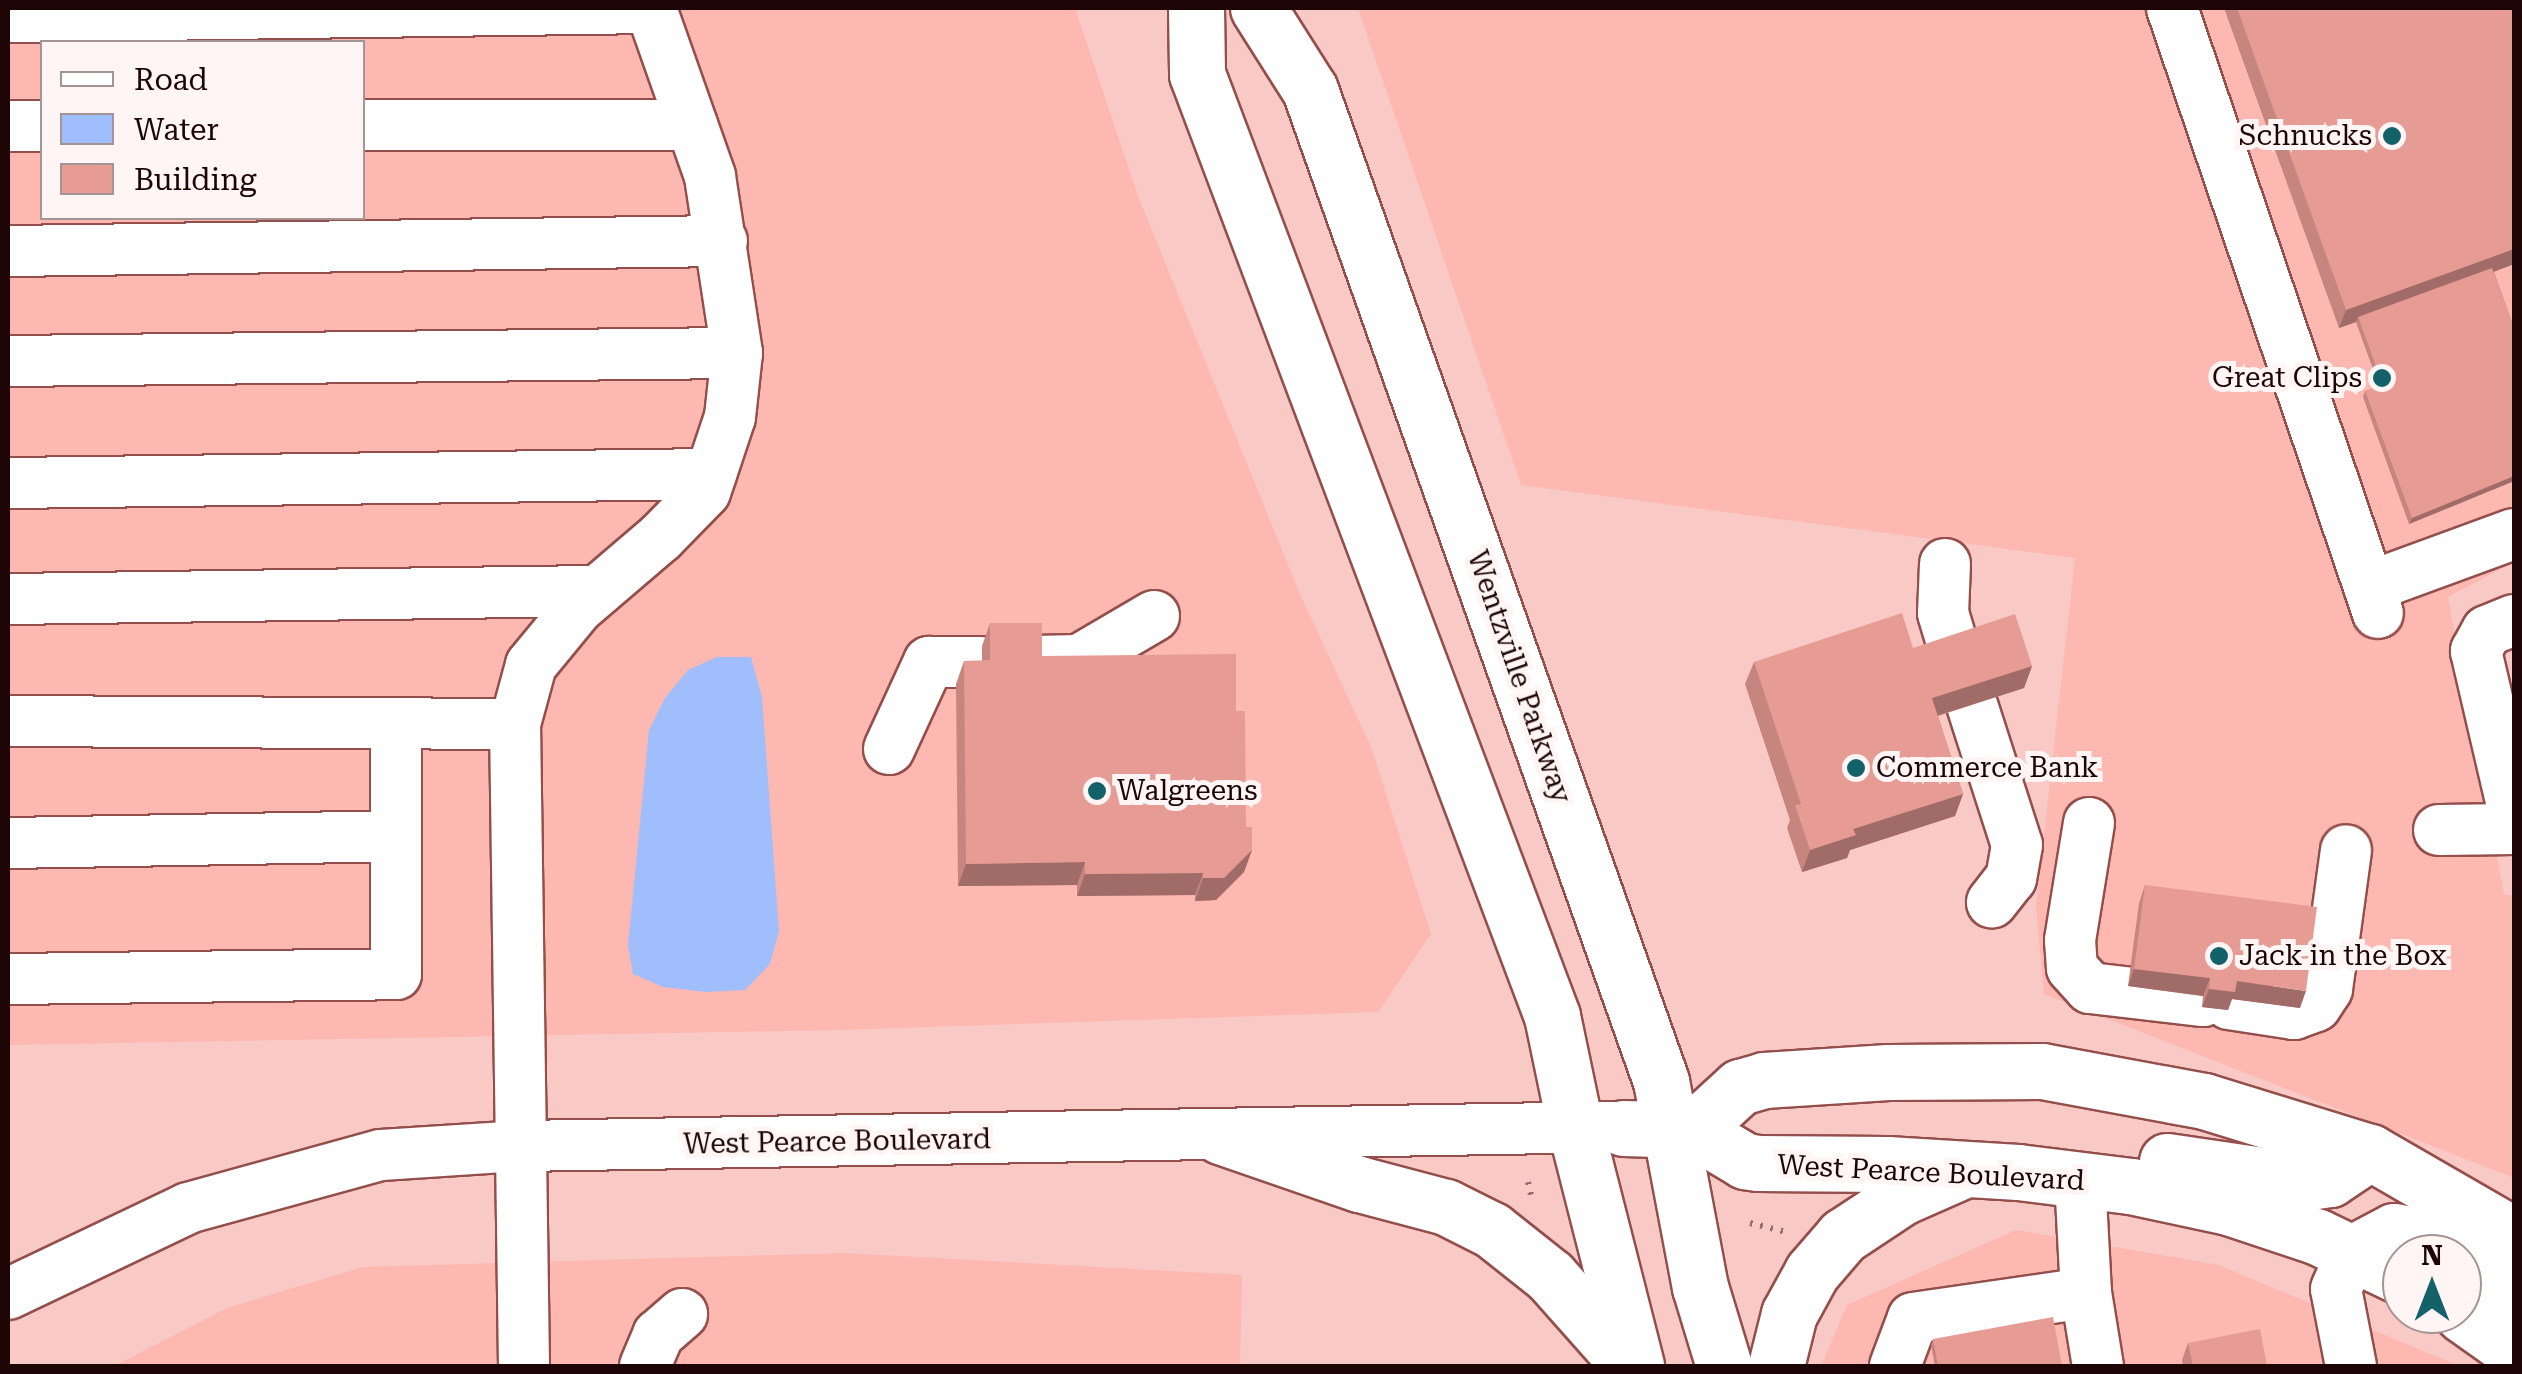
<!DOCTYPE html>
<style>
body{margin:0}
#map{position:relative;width:2522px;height:1374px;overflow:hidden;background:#f9c9c5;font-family:"Roboto Serif",serif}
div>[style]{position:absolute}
.built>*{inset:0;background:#fcb8b1}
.water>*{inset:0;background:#a1befc}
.path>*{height:6px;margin-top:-3px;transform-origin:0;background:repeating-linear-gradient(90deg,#936e6c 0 2.5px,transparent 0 10.5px)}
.roads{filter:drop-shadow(2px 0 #934f4b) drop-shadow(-2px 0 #934f4b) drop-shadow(0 2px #934f4b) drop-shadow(0 -2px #934f4b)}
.minor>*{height:50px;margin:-25px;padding:0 25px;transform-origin:25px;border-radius:25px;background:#fff}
.major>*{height:55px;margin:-27.5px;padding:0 27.5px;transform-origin:27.5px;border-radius:27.5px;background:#fff}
.wall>*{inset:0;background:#c6857f}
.shaded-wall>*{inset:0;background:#a16c68}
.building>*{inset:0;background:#e69b94}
.dots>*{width:28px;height:28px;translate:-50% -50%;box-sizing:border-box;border:5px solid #fef5f4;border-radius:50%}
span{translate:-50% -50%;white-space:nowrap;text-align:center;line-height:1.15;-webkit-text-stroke:10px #fef5f4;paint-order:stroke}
.poi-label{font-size:28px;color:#1e0505}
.right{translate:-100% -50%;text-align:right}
.left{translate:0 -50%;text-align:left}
.street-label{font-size:28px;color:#1e0505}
.frame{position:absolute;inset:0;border:10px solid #1e0505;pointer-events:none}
.legend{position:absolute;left:40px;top:40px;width:325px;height:180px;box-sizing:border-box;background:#fef5f4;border:2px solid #a49594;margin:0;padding:12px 18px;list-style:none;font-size:30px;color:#1e0505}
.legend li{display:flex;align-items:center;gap:20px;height:50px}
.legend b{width:50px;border:2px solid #a49594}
.north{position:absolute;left:2382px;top:1234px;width:100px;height:100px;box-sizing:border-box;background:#fef5f4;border:2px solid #a49594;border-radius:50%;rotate:0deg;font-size:28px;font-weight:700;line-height:40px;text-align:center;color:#1e0505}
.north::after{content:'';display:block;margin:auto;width:35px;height:45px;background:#13626a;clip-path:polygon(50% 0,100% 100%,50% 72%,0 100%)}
</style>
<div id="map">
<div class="built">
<div style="clip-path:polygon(evenodd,8px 8px,1075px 8px,1138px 196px,1300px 594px,1371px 747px,1431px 934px,1378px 1012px,839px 1030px,8px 1045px,8px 8px,42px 42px,362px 42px,362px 218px,42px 218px,42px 42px)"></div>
<div style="clip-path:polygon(1358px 8px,2514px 8px,2514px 562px,2448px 597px,2504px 894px,2514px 896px,2514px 1178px,2044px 994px,2036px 907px,2075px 558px,1521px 485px)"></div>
<div style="clip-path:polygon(2016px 1230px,2219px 1265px,2459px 1366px,1821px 1366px,1847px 1305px)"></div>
<div style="clip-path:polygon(844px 1253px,1242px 1275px,1240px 1366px,114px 1366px,227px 1308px,363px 1267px)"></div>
</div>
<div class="water">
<div style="clip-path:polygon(717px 657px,751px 657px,762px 697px,779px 931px,770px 964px,745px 990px,706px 992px,663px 987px,633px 974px,628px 945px,649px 730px,665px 698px,688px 670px)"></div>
</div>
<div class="path">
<div style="left:1528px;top:1182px;width:13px;rotate:77deg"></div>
<div style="left:1750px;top:1223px;width:34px;rotate:14deg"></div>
</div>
<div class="roads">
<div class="minor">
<div style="left:2172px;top:8px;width:639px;rotate:71.2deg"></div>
<div style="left:8px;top:17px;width:643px;rotate:-0.8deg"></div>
<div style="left:362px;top:125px;width:330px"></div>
<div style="left:8px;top:126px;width:34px"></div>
<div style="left:8px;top:251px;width:714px;rotate:-0.8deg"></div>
<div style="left:8px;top:361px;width:729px;rotate:-0.63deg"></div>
<div style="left:8px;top:483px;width:703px;rotate:-0.73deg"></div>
<div style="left:1945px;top:564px;width:49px;rotate:92.3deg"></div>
<div style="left:1943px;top:613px;width:42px;rotate:73.3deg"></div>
<div style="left:2369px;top:587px;width:154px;rotate:-20.1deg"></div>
<div style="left:8px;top:599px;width:589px;rotate:-0.78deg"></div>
<div style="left:2514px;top:620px;width:29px;rotate:158deg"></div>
<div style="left:2487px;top:631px;width:23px;rotate:119deg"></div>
<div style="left:2476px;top:651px;width:167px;rotate:76.9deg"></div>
<div style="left:1034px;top:661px;width:45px;rotate:-1.3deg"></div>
<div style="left:1079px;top:660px;width:87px;rotate:-30.4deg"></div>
<div style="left:1972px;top:705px;width:147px;rotate:72.2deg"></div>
<div style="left:2017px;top:845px;width:34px;rotate:100deg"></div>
<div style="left:2011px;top:878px;width:31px;rotate:128deg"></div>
<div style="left:8px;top:721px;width:507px;rotate:0.34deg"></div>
<div style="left:889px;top:749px;width:96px;rotate:-65.3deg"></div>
<div style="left:929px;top:662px;width:52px"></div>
<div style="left:2089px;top:823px;width:119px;rotate:99.2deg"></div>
<div style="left:2070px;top:940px;width:28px;rotate:86deg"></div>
<div style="left:2072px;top:968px;width:27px;rotate:48deg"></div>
<div style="left:2090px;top:988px;width:114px;rotate:6.6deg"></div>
<div style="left:2439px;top:830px;width:75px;rotate:-0.8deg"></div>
<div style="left:8px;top:843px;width:388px;rotate:-1deg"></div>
<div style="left:8px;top:979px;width:388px;rotate:-0.7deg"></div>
<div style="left:396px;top:974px;width:251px;rotate:-90deg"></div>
<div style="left:2229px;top:1004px;width:66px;rotate:8.7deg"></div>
<div style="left:2294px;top:1014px;width:23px;rotate:-20deg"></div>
<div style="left:2316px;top:1006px;width:20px;rotate:-57deg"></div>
<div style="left:2327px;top:989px;width:140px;rotate:-82.2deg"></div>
<div style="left:2086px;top:1293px;width:74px;rotate:80.7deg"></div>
<div style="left:8px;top:1294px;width:199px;rotate:-25.5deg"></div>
<div style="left:188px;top:1208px;width:200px;rotate:-15.4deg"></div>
<div style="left:381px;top:1155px;width:141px;rotate:-3.7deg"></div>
<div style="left:522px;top:1146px;width:1093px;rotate:-1deg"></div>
<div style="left:524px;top:1366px;width:642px;rotate:-90.8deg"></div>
<div style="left:515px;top:724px;width:61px;rotate:-74.8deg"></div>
<div style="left:531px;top:665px;width:74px;rotate:-50.5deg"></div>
<div style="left:578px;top:608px;width:108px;rotate:-40.5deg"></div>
<div style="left:660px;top:538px;width:64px;rotate:-45.6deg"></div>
<div style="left:705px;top:492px;width:79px;rotate:-71.6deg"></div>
<div style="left:730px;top:417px;width:64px;rotate:-83.8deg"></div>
<div style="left:737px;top:353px;width:179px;rotate:-98.7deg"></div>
<div style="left:710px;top:176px;width:178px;rotate:-109.4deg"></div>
<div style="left:645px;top:1366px;width:34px;rotate:-67deg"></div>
<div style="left:658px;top:1335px;width:32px;rotate:-41deg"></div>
<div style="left:1895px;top:1366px;width:51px;rotate:-69.4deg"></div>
<div style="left:1913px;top:1318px;width:175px;rotate:-8.2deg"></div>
<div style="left:2086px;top:1293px;width:113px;rotate:-93deg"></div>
<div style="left:2351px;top:1366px;width:78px;rotate:-101deg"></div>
<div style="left:2336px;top:1289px;width:39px;rotate:-66deg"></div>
</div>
<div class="major">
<div style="left:1196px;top:8px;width:66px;rotate:89.1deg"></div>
<div style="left:1197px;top:74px;width:1007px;rotate:69.35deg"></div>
<div style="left:1552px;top:1016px;width:112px;rotate:78.2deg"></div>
<div style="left:1575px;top:1126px;width:248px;rotate:75.7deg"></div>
<div style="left:1258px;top:8px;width:97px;rotate:57.6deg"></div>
<div style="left:1310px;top:90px;width:1051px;rotate:70.5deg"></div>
<div style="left:1661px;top:1081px;width:210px;rotate:79.3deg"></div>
<div style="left:1700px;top:1287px;width:83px;rotate:73.1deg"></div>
<div style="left:1623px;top:1128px;width:70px;rotate:1.6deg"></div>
<div style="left:1693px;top:1130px;width:61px;rotate:30.8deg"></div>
<div style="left:1745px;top:1161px;width:13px;rotate:9deg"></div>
<div style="left:1758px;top:1163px;width:129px;rotate:0.4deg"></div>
<div style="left:1887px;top:1164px;width:131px;rotate:3.5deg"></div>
<div style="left:2018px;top:1172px;width:114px;rotate:7.1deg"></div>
<div style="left:2131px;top:1186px;width:99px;rotate:12.2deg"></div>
<div style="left:2228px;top:1207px;width:95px;rotate:18.4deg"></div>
<div style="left:2318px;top:1237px;width:93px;rotate:25.5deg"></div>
<div style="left:1693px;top:1130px;width:64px;rotate:-42.5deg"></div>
<div style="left:1740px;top:1087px;width:25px;rotate:-16deg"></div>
<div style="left:1764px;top:1080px;width:124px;rotate:-3.7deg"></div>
<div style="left:1888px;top:1072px;width:154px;rotate:-0.4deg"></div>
<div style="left:2042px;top:1071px;width:165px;rotate:10.5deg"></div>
<div style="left:2204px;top:1101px;width:174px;rotate:17.1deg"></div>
<div style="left:2370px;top:1152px;width:166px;rotate:30deg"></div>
<div style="left:1220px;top:1136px;width:147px;rotate:19.1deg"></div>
<div style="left:1359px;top:1184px;width:90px;rotate:14.8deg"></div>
<div style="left:1446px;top:1207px;width:51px;rotate:26.6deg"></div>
<div style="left:1492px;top:1230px;width:74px;rotate:38.4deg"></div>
<div style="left:1550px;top:1276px;width:120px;rotate:48.4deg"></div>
<div style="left:2167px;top:1161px;width:144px;rotate:8.4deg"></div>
<div style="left:2309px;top:1182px;width:21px;rotate:-8deg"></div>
<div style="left:2330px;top:1179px;width:48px;rotate:-34deg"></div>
<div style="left:2352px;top:1253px;width:47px;rotate:-27.6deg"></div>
<div style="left:2394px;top:1231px;width:33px;rotate:11deg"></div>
<div style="left:2426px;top:1237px;width:32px;rotate:32deg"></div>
<div style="left:2462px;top:1260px;width:63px;rotate:33.9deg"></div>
<div style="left:2462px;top:1314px;width:64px;rotate:35.4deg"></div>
<div style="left:1776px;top:1366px;width:54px;rotate:-76deg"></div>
<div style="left:1789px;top:1314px;width:48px;rotate:-61.3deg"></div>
<div style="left:1812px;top:1272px;width:48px;rotate:-49.3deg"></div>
<div style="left:1843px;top:1236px;width:71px;rotate:-33.5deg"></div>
<div style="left:1902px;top:1197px;width:62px;rotate:-23.7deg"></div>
</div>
</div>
<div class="wall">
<div style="clip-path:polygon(2224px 8px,2514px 8px,2514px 264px,2494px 272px,2514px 328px,2514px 481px,2409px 524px,2363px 397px,2365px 391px,2379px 386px,2356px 322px,2339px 328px)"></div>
<div style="clip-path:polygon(990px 623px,1042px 656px,1236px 711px,1246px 827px,1252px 850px,1244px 872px,1216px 900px,1195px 901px,1195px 895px,1077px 896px,1077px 885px,958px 886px,956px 684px,964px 661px,982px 661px,982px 646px)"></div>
<div style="clip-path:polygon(1754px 662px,2032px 666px,2024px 688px,1938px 716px,1963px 794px,1955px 816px,1850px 850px,1847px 858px,1802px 872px,1787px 828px,1790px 820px,1745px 684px)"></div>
<div style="clip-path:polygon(2145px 885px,2300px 1008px,2232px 999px,2228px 1010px,2202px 1007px,2203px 996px,2128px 986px,2139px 903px)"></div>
<div style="clip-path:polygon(1933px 1339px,2062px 1366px,1935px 1366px,1931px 1345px)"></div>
<div style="clip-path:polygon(2188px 1343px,2267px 1366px,2183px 1366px,2182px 1360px)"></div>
</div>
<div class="shaded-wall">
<div style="clip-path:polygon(2514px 249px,2514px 264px,2359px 321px,2358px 317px,2356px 322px,2339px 328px,2346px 310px)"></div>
<div style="clip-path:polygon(2514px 476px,2514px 481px,2409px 524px,2412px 518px)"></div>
<div style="clip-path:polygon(2032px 666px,2024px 688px,1923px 720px,1932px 698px)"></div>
<div style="clip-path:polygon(1963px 794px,1955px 816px,1850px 850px,1847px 858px,1802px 872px,1810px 850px,1853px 829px)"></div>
<div style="clip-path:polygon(1252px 850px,1244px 872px,1216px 900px,1195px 901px,1203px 878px)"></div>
<div style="clip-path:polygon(1085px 862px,1077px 885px,958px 886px,966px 864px)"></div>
<div style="clip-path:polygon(1203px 873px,1195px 895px,1077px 896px,1085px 874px)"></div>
<div style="clip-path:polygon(2134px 969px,2210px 978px,2203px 996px,2128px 986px)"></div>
<div style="clip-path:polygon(2237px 981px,2306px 991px,2300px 1008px,2232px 999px,2228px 1010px,2202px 1007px,2209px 989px)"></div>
</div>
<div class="building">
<div style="clip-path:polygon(2237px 8px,2514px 8px,2514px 249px,2346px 310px)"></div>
<div style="clip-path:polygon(2492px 268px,2514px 328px,2514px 476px,2412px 518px,2365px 391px,2383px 385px,2358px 317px)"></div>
<div style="clip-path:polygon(1902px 613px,1913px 648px,2015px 614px,2032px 666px,1932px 698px,1963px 794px,1853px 829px,1856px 835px,1810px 850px,1795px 805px,1801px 804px,1754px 662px)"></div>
<div style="clip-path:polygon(990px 623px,1042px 623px,1042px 656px,1236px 654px,1236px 711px,1245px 711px,1246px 827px,1252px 827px,1252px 850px,1224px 878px,1203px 878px,1203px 873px,1085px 874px,1085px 862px,966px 864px,964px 661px,990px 660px)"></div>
<div style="clip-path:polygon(2145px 885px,2317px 907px,2306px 991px,2237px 981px,2235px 992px,2209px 989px,2210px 978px,2134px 969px)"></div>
<div style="clip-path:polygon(2053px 1317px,2062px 1366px,1938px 1366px,1933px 1339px)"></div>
<div style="clip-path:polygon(2260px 1329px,2267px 1366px,2193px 1366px,2188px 1343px)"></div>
</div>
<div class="dots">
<div style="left:2392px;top:136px;background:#13626a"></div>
<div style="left:2382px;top:378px;background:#13626a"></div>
<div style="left:1856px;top:768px;background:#13626a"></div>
<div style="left:1097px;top:791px;background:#13626a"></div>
<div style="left:2219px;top:956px;background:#13626a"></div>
</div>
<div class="poi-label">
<span class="right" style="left:2372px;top:136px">Schnucks</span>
<span class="right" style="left:2362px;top:378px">Great Clips</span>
<span class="left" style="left:1876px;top:768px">Commerce Bank</span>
<span class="left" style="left:1117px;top:791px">Walgreens</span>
<span class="left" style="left:2239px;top:956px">Jack in the Box</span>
</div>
<div class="street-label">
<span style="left:1519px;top:677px;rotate:71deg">Wentzville Parkway</span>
<span style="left:837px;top:1142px;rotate:-1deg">West Pearce Boulevard</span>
<span style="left:1931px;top:1173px;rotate:3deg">West Pearce Boulevard</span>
</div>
<div class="frame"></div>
<ul class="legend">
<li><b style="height:12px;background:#fff"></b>Road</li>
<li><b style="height:28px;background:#a1befc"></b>Water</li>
<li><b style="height:28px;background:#e69b94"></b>Building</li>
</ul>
<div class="north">N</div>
</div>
